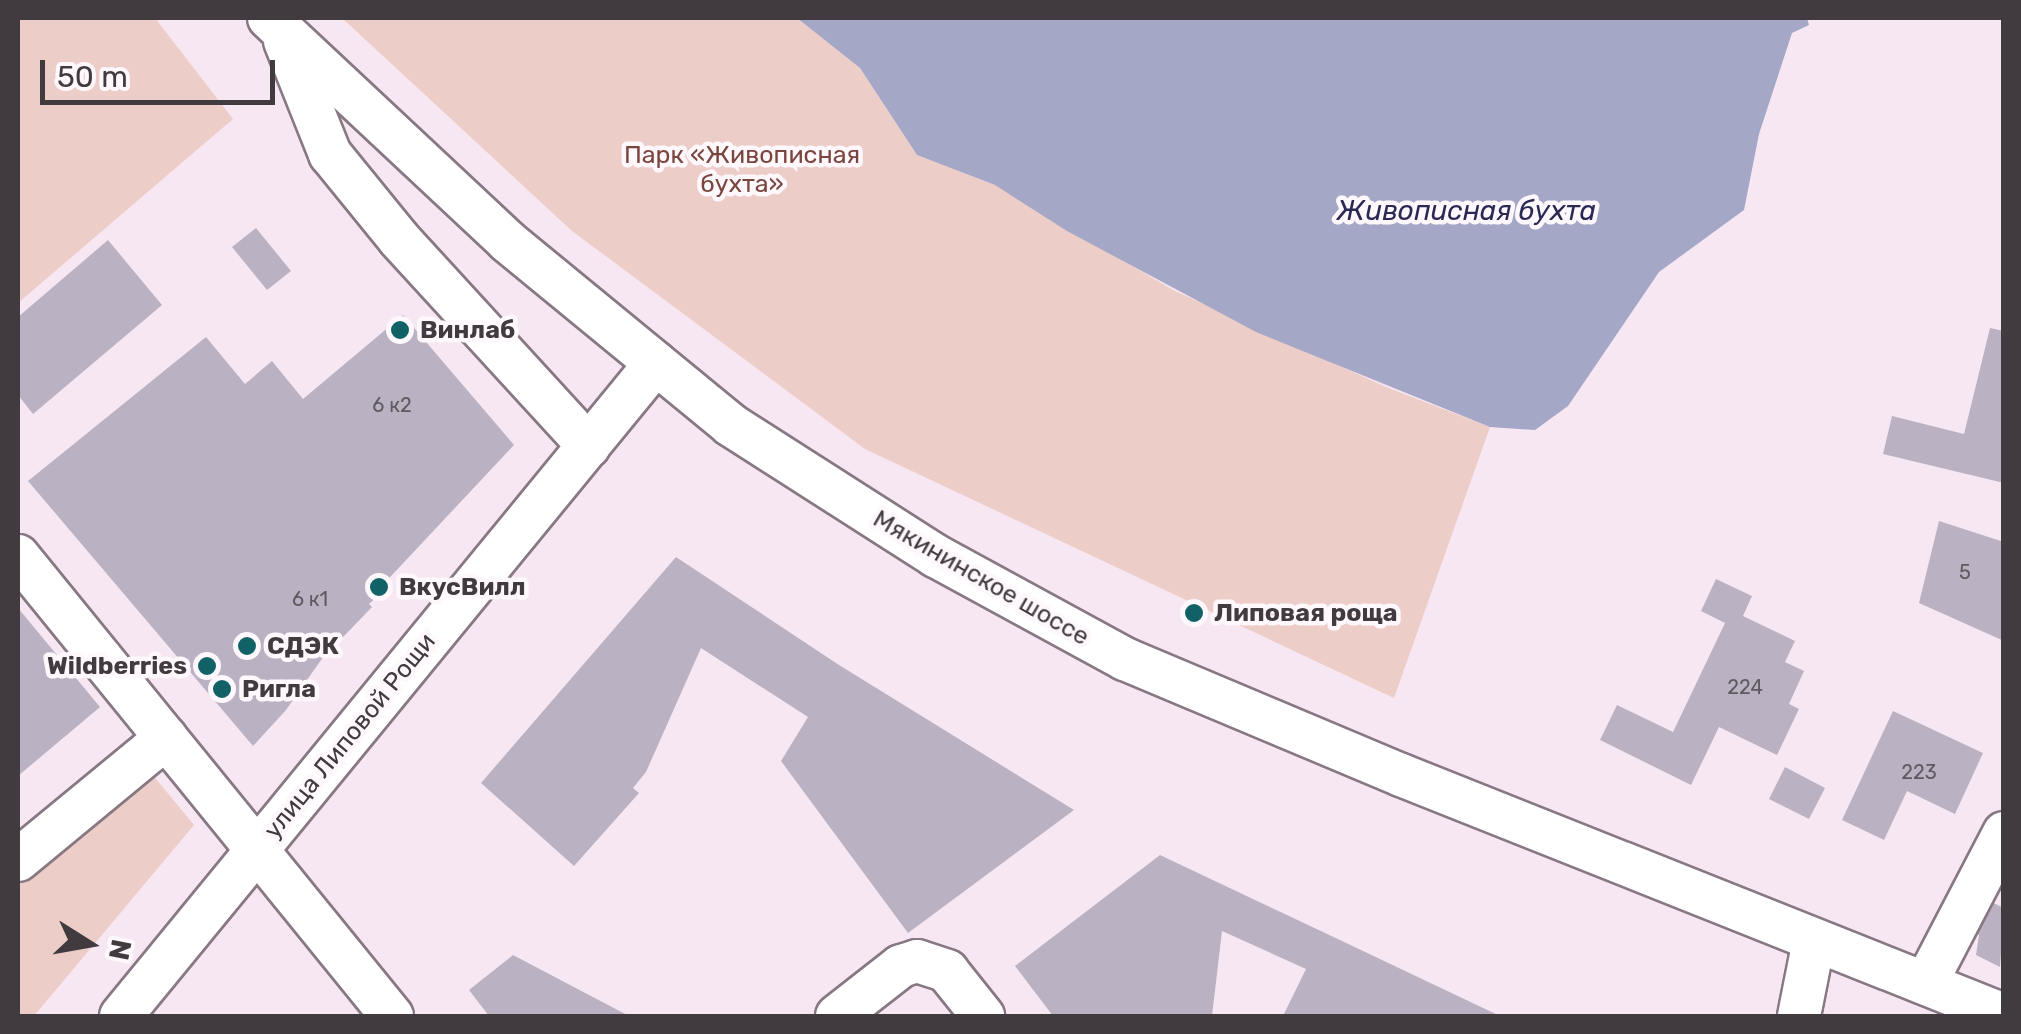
<!DOCTYPE html>
<meta charset="utf-8">
<style>
body{margin:0}
#map{position:relative;width:2021px;height:1034px;overflow:hidden;background:#f7e7f3;font-family:Rubik,sans-serif}
div>[style]{position:absolute}
.green>*{inset:0;background:#edcdc7}
.water>*{inset:0;background:#a5a7c6}
.building>*{inset:0;background:#bab2c2}
.roads{filter:drop-shadow(2px 0 #877883) drop-shadow(-2px 0 #877883) drop-shadow(0 2px #877883) drop-shadow(0 -2px #877883)}
.minor>*{height:42px;margin:-21px;padding:0 21px;transform-origin:21px;border-radius:21px;background:#fff}
.dots>*{width:28px;height:28px;translate:-50% -50%;box-sizing:border-box;border:5px solid #fef7fc;border-radius:50%}
span{translate:-50% -50%;white-space:nowrap;text-align:center;line-height:1.15;-webkit-text-stroke:9px #fef7fc;paint-order:stroke}
.number-label{font-size:20px;color:#5f5960}
.number-label span{-webkit-text-stroke-width:0}
.park-label{font-size:25px;color:#7a453d}
.poi-label{font-size:25px;color:#413b3f;font-weight:700}
.left{translate:0 -50%;text-align:left}
.right{translate:-100% -50%;text-align:right}
.street-label{font-size:25px;color:#413b3f}
.water-label{font-size:28px;color:#2a2954;font-style:italic}
.frame{position:absolute;inset:0;border:20px solid #413b3f;pointer-events:none}
.north{position:absolute;left:40px;top:894px;width:100px;height:100px;-webkit-text-stroke:8px #fef7fc;paint-order:stroke;rotate:101deg;font-size:28px;font-weight:700;line-height:40px;text-align:center;color:#413b3f}
.north::after{content:'';display:block;margin:auto;width:35px;height:45px;background:#413b3f;clip-path:polygon(50% 0,100% 100%,50% 72%,0 100%)}
.scale{position:absolute;left:40px;top:60px;width:235px;height:45px;box-sizing:border-box;border:5px solid #413b3f;border-top:0;padding-left:12px;font-size:30px;line-height:35px;white-space:nowrap;color:#413b3f;-webkit-text-stroke:8px #fef7fc;paint-order:stroke}
</style>
<div id="map">
<div class="green">
<div style="clip-path:polygon(18px 18px,155px 18px,233px 119px,18px 303px)"></div>
<div style="clip-path:polygon(342px 18px,797px 18px,860px 68px,917px 155px,995px 185px,1173px 290px,1386px 387px,1490px 427px,1394px 698px,865px 449px,572px 231px)"></div>
<div style="clip-path:polygon(147px 768px,194px 825px,34px 1016px,18px 1016px,18px 874px)"></div>
</div>
<div class="water">
<div style="clip-path:polygon(797px 18px,1807px 18px,1809px 25px,1792px 33px,1759px 134px,1744px 210px,1659px 272px,1568px 406px,1535px 430px,1490px 427px,1256px 332px,1067px 231px,995px 185px,917px 155px,860px 68px)"></div>
</div>
<div class="building">
<div style="clip-path:polygon(256px 228px,291px 271px,267px 290px,232px 247px)"></div>
<div style="clip-path:polygon(108px 240px,162px 305px,33px 414px,18px 395px,18px 317px)"></div>
<div style="clip-path:polygon(403px 315px,514px 445px,378px 590px,381px 593px,369px 604px,372px 607px,321px 660px,286px 710px,253px 746px,28px 481px,206px 337px,245px 384px,272px 361px,303px 399px)"></div>
<div style="clip-path:polygon(1990px 328px,2004px 331px,2004px 483px,1883px 454px,1892px 416px,1964px 434px)"></div>
<div style="clip-path:polygon(1939px 521px,2004px 542px,2004px 641px,1919px 603px)"></div>
<div style="clip-path:polygon(676px 557px,839px 665px,1074px 810px,908px 933px,781px 761px,808px 717px,701px 648px,646px 772px,633px 788px,639px 793px,574px 866px,481px 783px)"></div>
<div style="clip-path:polygon(1716px 579px,1752px 596px,1743px 616px,1795px 641px,1785px 662px,1804px 671px,1789px 704px,1799px 709px,1777px 755px,1719px 727px,1691px 785px,1600px 740px,1617px 705px,1673px 732px,1725px 623px,1701px 611px)"></div>
<div style="clip-path:polygon(18px 608px,100px 707px,18px 776px)"></div>
<div style="clip-path:polygon(1893px 711px,1983px 753px,1955px 814px,1907px 791px,1884px 840px,1842px 820px)"></div>
<div style="clip-path:polygon(1785px 767px,1825px 788px,1809px 819px,1769px 799px)"></div>
<div style="clip-path:polygon(1160px 855px,1323px 932px,1500px 1016px,1283px 1016px,1306px 969px,1222px 931px,1212px 1016px,1053px 1016px,1015px 966px)"></div>
<div style="clip-path:polygon(1987px 900px,2004px 908px,2000px 967px,1976px 955px,1979px 935px,1971px 930px)"></div>
<div style="clip-path:polygon(513px 955px,629px 1016px,489px 1016px,469px 990px)"></div>
</div>
<div class="roads">
<div class="minor">
<div style="left:269px;top:18px;width:326px;rotate:43.1deg"></div>
<div style="left:507px;top:241px;width:290px;rotate:39.4deg"></div>
<div style="left:731px;top:425px;width:243px;rotate:32.6deg"></div>
<div style="left:936px;top:556px;width:215px;rotate:28.6deg"></div>
<div style="left:1125px;top:659px;width:299px;rotate:22.8deg"></div>
<div style="left:1401px;top:775px;width:649px;rotate:21.7deg"></div>
<div style="left:285px;top:41px;width:122px;rotate:68.3deg"></div>
<div style="left:330px;top:154px;width:109px;rotate:50.9deg"></div>
<div style="left:399px;top:239px;width:281px;rotate:47.5deg"></div>
<div style="left:18px;top:556px;width:593px;rotate:50.89deg"></div>
<div style="left:18px;top:860px;width:192px;rotate:-39.5deg"></div>
<div style="left:1926px;top:983px;width:169px;rotate:-62.5deg"></div>
<div style="left:121px;top:1016px;width:844px;rotate:-50.67deg"></div>
<div style="left:837px;top:1016px;width:81px;rotate:-38deg"></div>
<div style="left:901px;top:966px;width:17px;rotate:-17deg"></div>
<div style="left:917px;top:961px;width:32px;rotate:18deg"></div>
<div style="left:947px;top:971px;width:58px;rotate:51.3deg"></div>
<div style="left:1799px;top:1016px;width:77px;rotate:-78.8deg"></div>
</div>
</div>
<div class="dots">
<div style="left:400px;top:330px;background:#116267"></div>
<div style="left:379px;top:587px;background:#116267"></div>
<div style="left:1194px;top:613px;background:#116267"></div>
<div style="left:247px;top:646px;background:#116267"></div>
<div style="left:207px;top:666px;background:#116267"></div>
<div style="left:222px;top:689px;background:#116267"></div>
</div>
<div class="number-label">
<span style="left:392px;top:405px">6 к2</span>
<span style="left:1965px;top:572px">5</span>
<span style="left:310px;top:599px">6 к1</span>
<span style="left:1745px;top:687px">224</span>
<span style="left:1919px;top:772px">223</span>
</div>
<div class="park-label">
<span style="left:742px;top:170px">Парк «Живописная<br>бухта»</span>
</div>
<div class="poi-label">
<span class="left" style="left:420px;top:330px">Винлаб</span>
<span class="left" style="left:399px;top:587px">ВкусВилл</span>
<span class="left" style="left:1214px;top:613px">Липовая роща</span>
<span class="left" style="left:267px;top:646px">СДЭК</span>
<span class="right" style="left:187px;top:666px">Wildberries</span>
<span class="left" style="left:242px;top:689px">Ригла</span>
</div>
<div class="street-label">
<span style="left:981px;top:578px;rotate:30deg">Мякининское шоссе</span>
<span style="left:350px;top:736px;rotate:-51deg">улица Липовой Рощи</span>
</div>
<div class="water-label">
<span style="left:1466px;top:211px">Живописная бухта</span>
</div>
<div class="frame"></div>
<div class="north">N</div>
<div class="scale">50 m</div>
</div>
